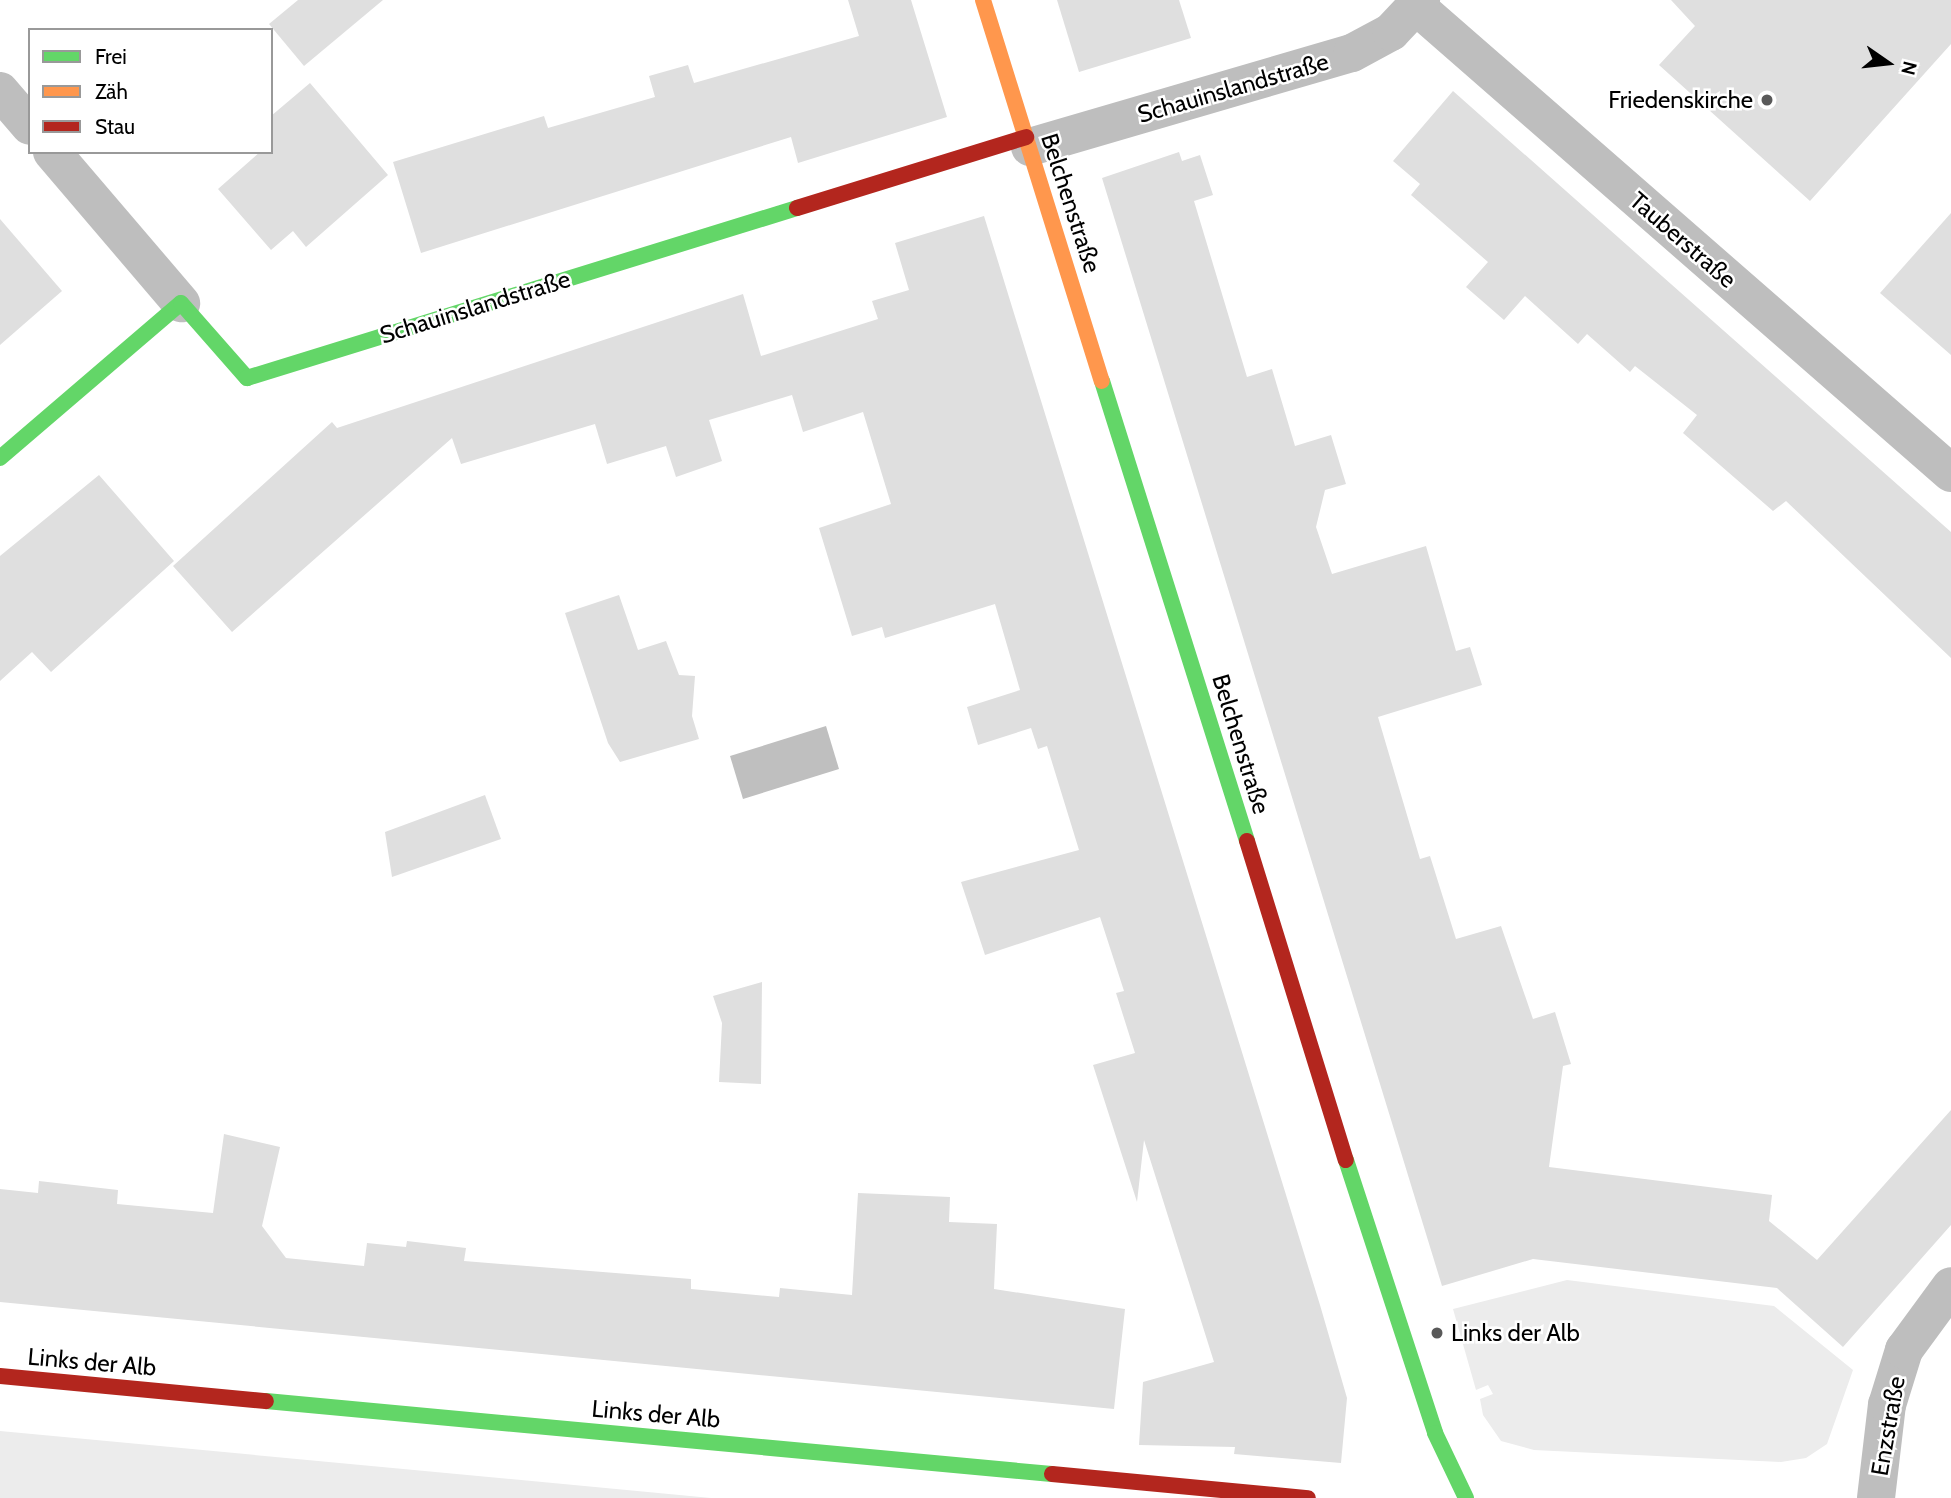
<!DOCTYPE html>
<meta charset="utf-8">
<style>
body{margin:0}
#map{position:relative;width:1951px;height:1498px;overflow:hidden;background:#fff;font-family:Cabin,sans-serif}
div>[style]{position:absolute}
.green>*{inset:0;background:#ececec}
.water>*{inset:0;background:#bfbfbf}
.building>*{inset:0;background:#dfdfdf}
.street>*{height:38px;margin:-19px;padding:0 19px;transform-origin:19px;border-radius:19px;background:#bebebe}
.fast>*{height:16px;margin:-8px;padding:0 8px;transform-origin:8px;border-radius:8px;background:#63d668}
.slow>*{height:16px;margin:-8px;padding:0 8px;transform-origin:8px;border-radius:8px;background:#ff974d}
.jam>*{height:16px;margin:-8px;padding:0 8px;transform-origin:8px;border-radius:8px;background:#b3261e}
.dots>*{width:19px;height:19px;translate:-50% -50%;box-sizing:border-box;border:4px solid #fff;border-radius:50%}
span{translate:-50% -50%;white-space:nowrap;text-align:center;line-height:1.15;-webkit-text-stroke:5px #fff;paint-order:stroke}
.street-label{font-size:24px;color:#000}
.poi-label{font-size:24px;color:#000}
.right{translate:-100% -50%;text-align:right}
.left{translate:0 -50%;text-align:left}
.legend{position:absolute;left:28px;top:28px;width:245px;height:126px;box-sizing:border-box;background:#fff;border:2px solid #999;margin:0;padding:9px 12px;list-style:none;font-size:21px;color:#000}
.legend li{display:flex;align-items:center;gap:14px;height:35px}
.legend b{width:35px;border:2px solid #999}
.north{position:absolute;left:1853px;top:28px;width:70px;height:70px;-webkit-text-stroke:5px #fff;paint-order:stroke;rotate:104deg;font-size:19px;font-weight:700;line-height:28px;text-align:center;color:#000}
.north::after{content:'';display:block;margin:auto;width:24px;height:32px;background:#000;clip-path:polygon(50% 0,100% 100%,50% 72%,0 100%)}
</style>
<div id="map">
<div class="green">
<div style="clip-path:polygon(1567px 1280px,1774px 1306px,1853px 1370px,1827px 1444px,1806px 1458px,1781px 1462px,1534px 1450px,1501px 1441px,1483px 1415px,1480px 1399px,1493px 1394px,1488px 1385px,1476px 1390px,1453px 1309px)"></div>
<div style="clip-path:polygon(0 1431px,711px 1498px,0 1498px)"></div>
</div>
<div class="water">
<div style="clip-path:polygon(826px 726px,839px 769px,743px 799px,730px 756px)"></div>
</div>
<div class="building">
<div style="clip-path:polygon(298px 0,383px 0,304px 66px,269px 24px)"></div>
<div style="clip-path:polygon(848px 0,911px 0,947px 117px,798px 163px,791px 137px,421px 253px,393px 162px,544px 116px,548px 128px,655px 97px,649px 76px,688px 65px,694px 83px,859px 36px)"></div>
<div style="clip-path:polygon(1057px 0,1179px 0,1191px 38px,1079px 72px)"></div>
<div style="clip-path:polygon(1671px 0,1951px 0,1951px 44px,1810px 201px,1659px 65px,1695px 26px)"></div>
<div style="clip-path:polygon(310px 83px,388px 175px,306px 247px,293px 231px,271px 250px,218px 189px,260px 152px,271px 152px,271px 116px)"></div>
<div style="clip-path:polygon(1453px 91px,1951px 532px,1951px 658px,1786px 501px,1773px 511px,1683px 433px,1697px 415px,1635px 366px,1630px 372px,1587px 334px,1578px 344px,1525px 296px,1504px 320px,1466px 287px,1488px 262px,1411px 195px,1420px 184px,1393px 161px)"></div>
<div style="clip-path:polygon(1179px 152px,1182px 161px,1200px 155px,1213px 195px,1194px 201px,1247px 377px,1272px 369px,1295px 446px,1331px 435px,1346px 484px,1325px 490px,1316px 527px,1332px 574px,1426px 546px,1456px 651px,1470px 647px,1482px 685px,1378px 717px,1420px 859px,1430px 856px,1456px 939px,1501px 926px,1533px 1019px,1555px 1012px,1571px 1064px,1563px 1066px,1549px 1167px,1772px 1195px,1769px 1221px,1817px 1260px,1951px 1110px,1951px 1225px,1843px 1347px,1777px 1288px,1533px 1259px,1442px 1286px,1102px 178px)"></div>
<div style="clip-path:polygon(1951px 213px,1951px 355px,1880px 293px)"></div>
<div style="clip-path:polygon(984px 216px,1320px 1305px,1347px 1398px,1341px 1463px,1234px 1454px,1235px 1447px,1139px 1445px,1143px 1382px,1214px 1362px,1144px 1140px,1137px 1202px,1093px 1065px,1135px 1053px,1116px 993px,1124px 991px,1100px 917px,985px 955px,961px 882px,1079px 850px,1047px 746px,1038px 749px,1031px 728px,978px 745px,967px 707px,1020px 690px,995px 604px,885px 638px,882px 627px,852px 636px,819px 528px,891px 504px,863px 412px,803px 432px,792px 395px,709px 420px,722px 461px,676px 477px,666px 446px,607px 464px,595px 424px,461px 464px,452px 438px,232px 632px,173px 566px,332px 422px,337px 428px,743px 294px,761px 356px,878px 319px,872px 301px,909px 290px,895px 243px)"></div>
<div style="clip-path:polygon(0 219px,62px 291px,0 345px)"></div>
<div style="clip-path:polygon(99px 475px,174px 561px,51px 672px,32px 652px,0 681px,0 556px)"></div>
<div style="clip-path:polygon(619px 595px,638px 650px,666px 641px,679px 675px,695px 676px,692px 716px,699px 739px,620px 762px,608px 743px,565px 613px)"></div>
<div style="clip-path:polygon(485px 795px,501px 839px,392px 877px,385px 832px)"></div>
<div style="clip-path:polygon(762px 982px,761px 1084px,719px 1082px,722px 1023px,713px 996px)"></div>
<div style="clip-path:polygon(224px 1134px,280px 1147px,262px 1226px,286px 1258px,364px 1266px,367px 1243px,406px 1247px,407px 1241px,466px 1248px,464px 1261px,691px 1279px,691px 1289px,779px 1297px,780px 1288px,852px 1295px,858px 1193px,950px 1197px,949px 1222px,997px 1224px,994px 1289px,1125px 1309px,1114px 1409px,0 1302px,0 1189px,38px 1193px,39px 1181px,118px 1190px,117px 1204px,213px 1213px)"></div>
</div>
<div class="street">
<div style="left:1416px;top:6px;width:710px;rotate:41.12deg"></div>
<div style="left:0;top:91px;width:46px;rotate:49.4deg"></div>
<div style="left:1030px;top:147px;width:335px;rotate:-16.3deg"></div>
<div style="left:1352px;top:53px;width:44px;rotate:-28.3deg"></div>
<div style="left:1391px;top:32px;width:44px;rotate:-46.8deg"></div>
<div style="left:52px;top:152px;width:199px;rotate:49.5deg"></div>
<div style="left:1876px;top:1498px;width:94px;rotate:-83.3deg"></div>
<div style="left:1887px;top:1405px;width:58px;rotate:-72.8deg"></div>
<div style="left:1904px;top:1350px;width:79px;rotate:-53.7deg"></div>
</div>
<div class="fast">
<div style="left:1102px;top:381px;width:482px;rotate:72.5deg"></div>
<div style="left:0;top:458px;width:238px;rotate:-40.6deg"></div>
<div style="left:181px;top:303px;width:100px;rotate:48.7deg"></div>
<div style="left:247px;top:378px;width:576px;rotate:-17.18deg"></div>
<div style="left:1346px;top:1160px;width:287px;rotate:71.9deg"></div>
<div style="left:1435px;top:1433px;width:72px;rotate:64.5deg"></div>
<div style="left:266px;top:1401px;width:789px;rotate:5.31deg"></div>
</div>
<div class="slow">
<div style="left:983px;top:0;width:399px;rotate:72.7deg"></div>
</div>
<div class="jam">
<div style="left:797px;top:208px;width:240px;rotate:-17.2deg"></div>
<div style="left:1247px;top:841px;width:334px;rotate:72.8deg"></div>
<div style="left:0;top:1376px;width:267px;rotate:5.4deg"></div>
<div style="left:1052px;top:1474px;width:257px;rotate:5.4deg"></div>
</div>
<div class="dots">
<div style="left:1767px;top:100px;background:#595959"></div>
<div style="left:1437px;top:1333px;background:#595959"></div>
</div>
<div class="street-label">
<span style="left:1233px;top:88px;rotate:-16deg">Schauinslandstraße</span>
<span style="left:1071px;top:203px;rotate:72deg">Belchenstraße</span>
<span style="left:1683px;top:240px;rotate:41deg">Tauberstraße</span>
<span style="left:475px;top:307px;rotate:-17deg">Schauinslandstraße</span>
<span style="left:1241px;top:744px;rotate:73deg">Belchenstraße</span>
<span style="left:92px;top:1362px;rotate:5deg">Links der Alb</span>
<span style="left:656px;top:1414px;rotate:5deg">Links der Alb</span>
<span style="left:1888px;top:1426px;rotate:-80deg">Enzstraße</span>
</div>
<div class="poi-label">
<span class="right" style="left:1753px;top:100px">Friedenskirche</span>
<span class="left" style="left:1451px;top:1333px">Links der Alb</span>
</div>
<ul class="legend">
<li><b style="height:9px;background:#63d668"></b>Frei</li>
<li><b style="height:9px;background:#ff974d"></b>Zäh</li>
<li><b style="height:9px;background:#b3261e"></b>Stau</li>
</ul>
<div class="north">N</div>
</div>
